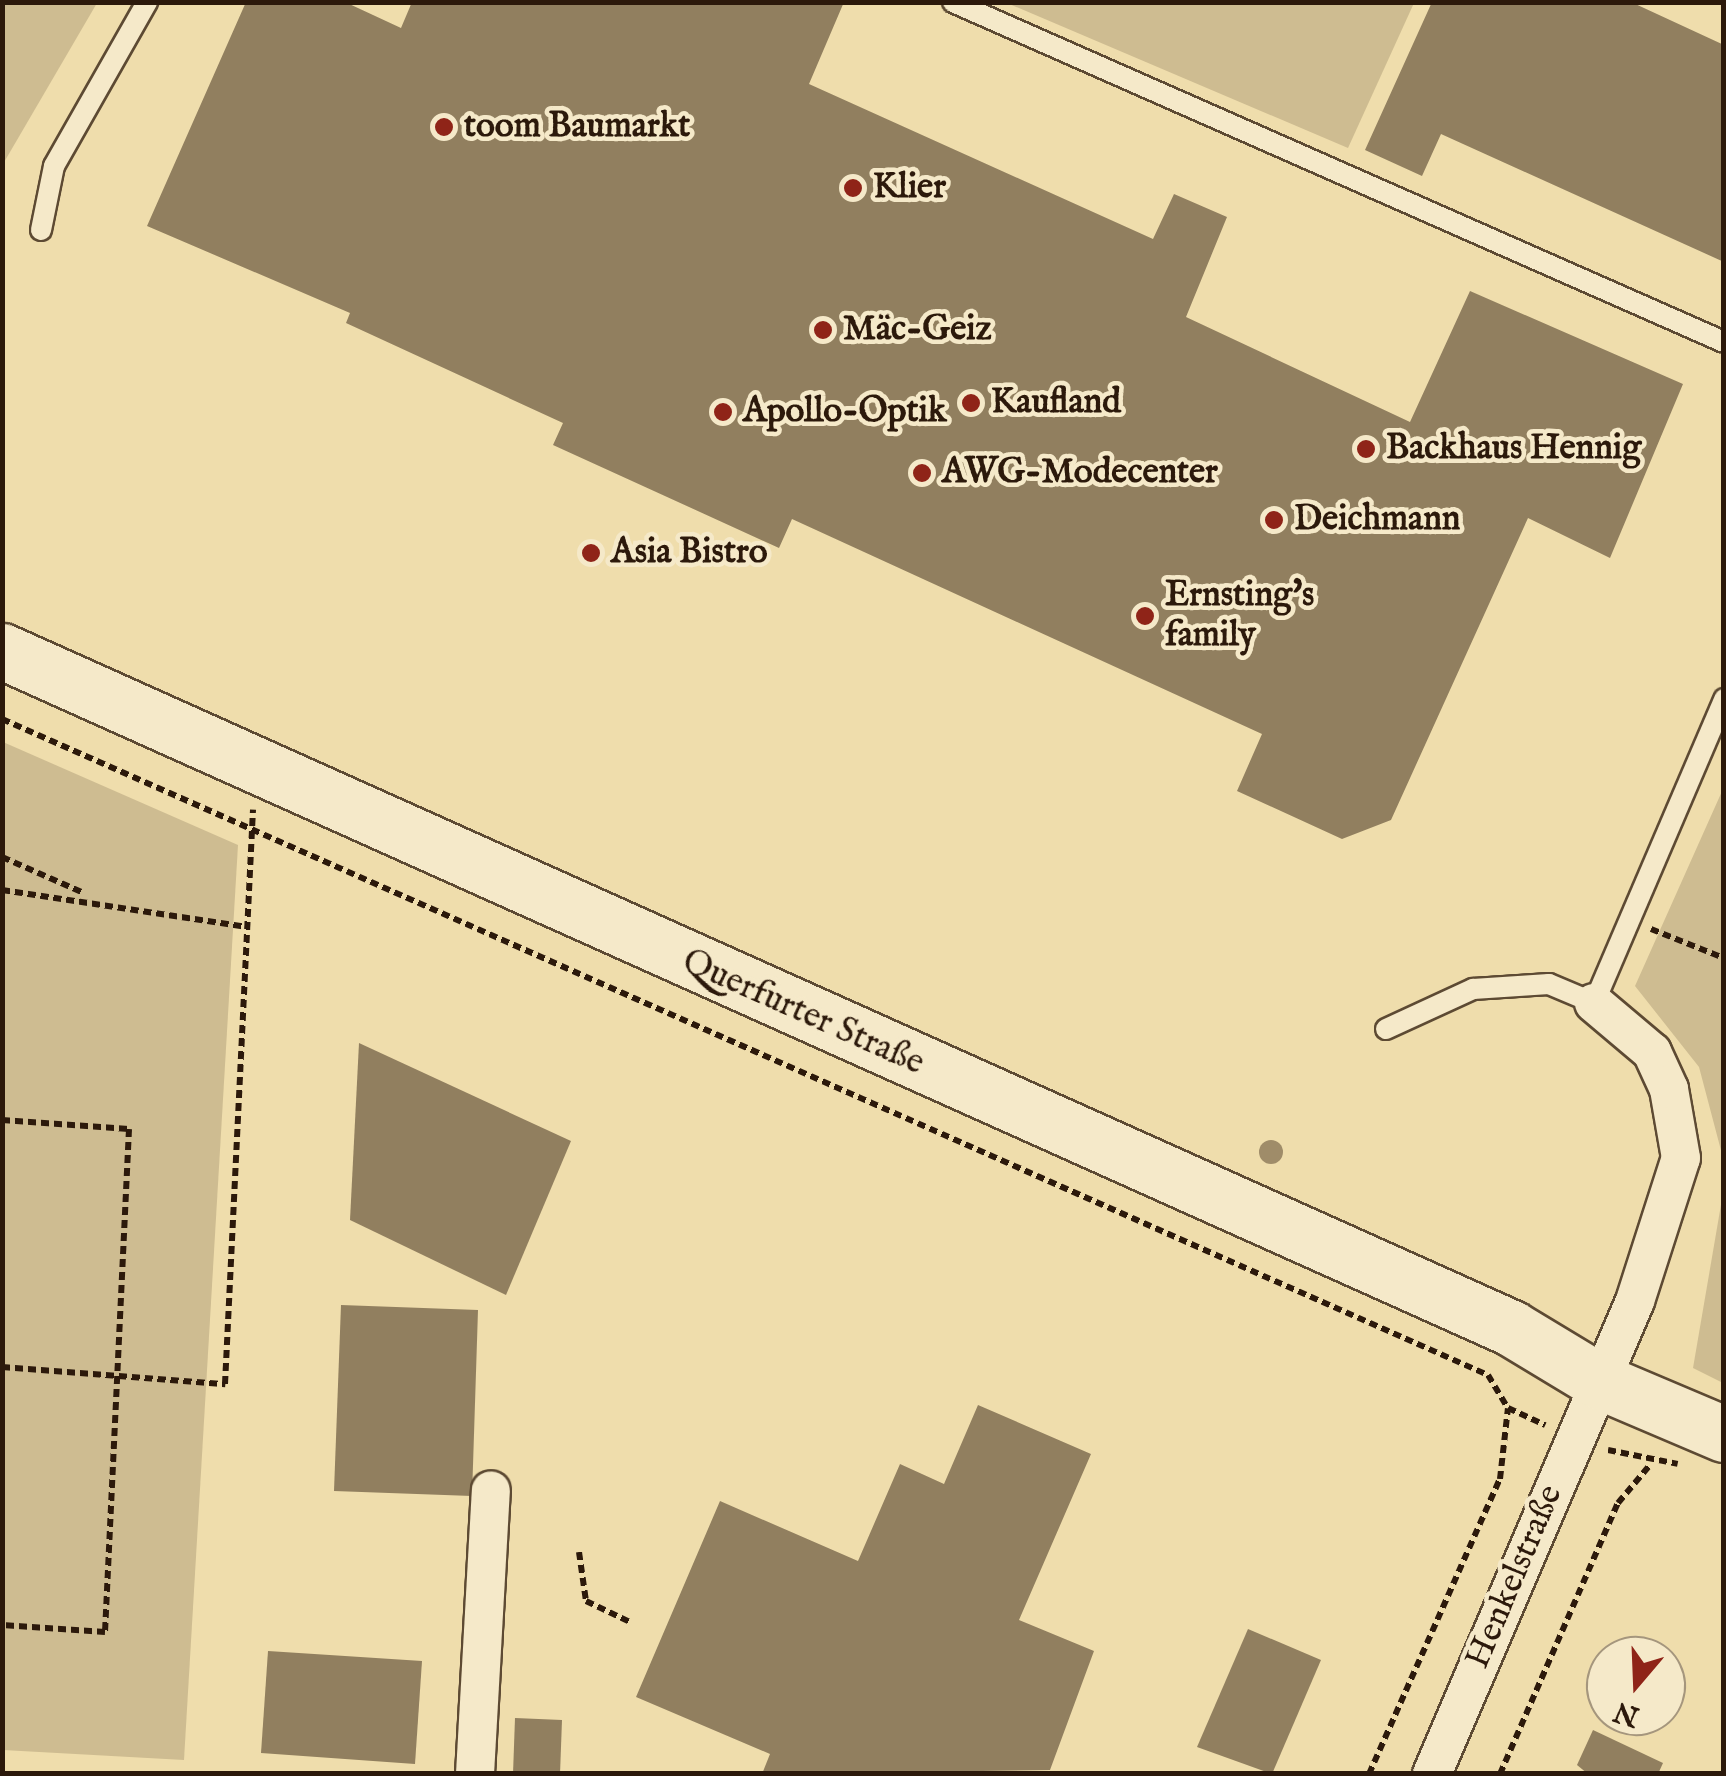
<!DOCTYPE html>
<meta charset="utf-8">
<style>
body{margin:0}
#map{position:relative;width:1726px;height:1776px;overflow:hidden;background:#efddac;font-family:"IM FELL English",serif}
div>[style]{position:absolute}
.green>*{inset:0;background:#cebc91}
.building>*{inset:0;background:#917f5f}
.path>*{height:6px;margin-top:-3px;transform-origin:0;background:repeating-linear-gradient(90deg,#2c190b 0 8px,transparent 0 13px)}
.roads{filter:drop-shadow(2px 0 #5d4a33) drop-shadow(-2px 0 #5d4a33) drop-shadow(0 2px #5d4a33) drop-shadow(0 -2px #5d4a33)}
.service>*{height:20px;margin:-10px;padding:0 10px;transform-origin:10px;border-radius:10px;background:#f5e9c9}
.minor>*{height:38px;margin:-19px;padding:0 19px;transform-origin:19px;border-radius:19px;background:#f5e9c9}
.secondary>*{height:55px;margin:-27.5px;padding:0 27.5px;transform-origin:27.5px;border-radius:27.5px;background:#f5e9c9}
.trees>*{width:24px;height:24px;margin:-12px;border-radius:50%;background:#9f8c69}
.dots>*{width:28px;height:28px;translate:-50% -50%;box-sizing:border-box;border:5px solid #f5e9c9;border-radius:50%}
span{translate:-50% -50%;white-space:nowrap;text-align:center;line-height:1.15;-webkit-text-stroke:9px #f5e9c9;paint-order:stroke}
.poi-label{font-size:35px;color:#2c190b;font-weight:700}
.left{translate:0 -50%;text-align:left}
.street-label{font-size:35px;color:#2c190b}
.frame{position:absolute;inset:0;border:5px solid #2c190b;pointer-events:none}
.north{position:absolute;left:1586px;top:1636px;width:100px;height:100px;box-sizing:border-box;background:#f5e9c9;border:2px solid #a5967d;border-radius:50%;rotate:199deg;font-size:28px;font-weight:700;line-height:40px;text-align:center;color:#2c190b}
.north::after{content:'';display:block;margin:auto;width:35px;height:45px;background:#8f2418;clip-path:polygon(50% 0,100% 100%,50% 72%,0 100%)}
</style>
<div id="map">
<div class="green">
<div style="clip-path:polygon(3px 2px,97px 3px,3px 164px,2px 3px)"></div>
<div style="clip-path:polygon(1007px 3px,1414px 2px,1414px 3px,1348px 148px)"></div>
<div style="clip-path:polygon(3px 742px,238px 845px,184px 1760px,3px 1750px)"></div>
<div style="clip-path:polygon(1723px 789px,1723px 1158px,1699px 1067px,1635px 986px)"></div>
<div style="clip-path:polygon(1723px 1193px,1723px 1383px,1693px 1368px)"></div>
</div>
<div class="building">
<div style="clip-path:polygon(246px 2px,345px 2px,401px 28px,412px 2px,844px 2px,809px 84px,1153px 239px,1174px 194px,1227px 217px,1186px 317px,1410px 422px,1470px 291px,1683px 384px,1610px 558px,1528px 518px,1391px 820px,1342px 839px,1237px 791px,1262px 734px,792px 519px,779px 548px,553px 445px,563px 423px,346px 323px,350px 313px,147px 226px)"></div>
<div style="clip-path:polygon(1432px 2px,1631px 2px,1724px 45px,1724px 262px,1441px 134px,1422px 176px,1365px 150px)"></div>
<div style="clip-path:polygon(359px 1043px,571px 1141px,506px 1295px,350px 1220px)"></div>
<div style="clip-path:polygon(341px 1305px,478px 1310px,472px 1496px,334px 1491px)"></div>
<div style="clip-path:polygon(978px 1405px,1091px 1454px,1019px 1620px,1094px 1651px,1050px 1770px,762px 1774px,770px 1754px,636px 1697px,720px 1501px,858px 1561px,900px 1464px,944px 1484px)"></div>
<div style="clip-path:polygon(1248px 1629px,1321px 1660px,1272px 1774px,1197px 1747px)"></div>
<div style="clip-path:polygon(268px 1651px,422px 1661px,415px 1764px,261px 1753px)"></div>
<div style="clip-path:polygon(515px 1718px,562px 1720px,560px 1774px,513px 1774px)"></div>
<div style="clip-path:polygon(1593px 1730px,1663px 1763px,1658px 1774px,1588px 1774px,1577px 1765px)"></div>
</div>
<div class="path">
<div style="left:2px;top:719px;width:1624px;rotate:23.82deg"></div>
<div style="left:1488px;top:1375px;width:39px;rotate:59deg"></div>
<div style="left:1508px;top:1408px;width:41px;rotate:24.7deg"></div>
<div style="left:2px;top:857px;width:90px;rotate:23.7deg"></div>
<div style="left:2px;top:890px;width:248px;rotate:8.6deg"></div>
<div style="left:1651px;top:929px;width:79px;rotate:21.7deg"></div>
<div style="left:2px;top:1120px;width:127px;rotate:4.1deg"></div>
<div style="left:129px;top:1129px;width:504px;rotate:92.73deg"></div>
<div style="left:105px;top:1632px;width:103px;rotate:-176.1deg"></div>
<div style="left:2px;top:1367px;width:224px;rotate:4.4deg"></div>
<div style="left:225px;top:1384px;width:575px;rotate:-87.21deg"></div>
<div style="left:1608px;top:1450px;width:71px;rotate:11.3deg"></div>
<div style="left:579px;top:1552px;width:49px;rotate:81.9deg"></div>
<div style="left:586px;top:1601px;width:49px;rotate:25.5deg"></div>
<div style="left:1369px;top:1774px;width:323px;rotate:-66.1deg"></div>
<div style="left:1500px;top:1479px;width:71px;rotate:-83.6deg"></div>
<div style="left:1500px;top:1774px;width:296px;rotate:-66.5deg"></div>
<div style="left:1618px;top:1503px;width:48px;rotate:-50deg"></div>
</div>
<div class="roads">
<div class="service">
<div style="left:953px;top:2px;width:843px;rotate:23.8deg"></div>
<div style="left:41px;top:230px;width:65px;rotate:-78.5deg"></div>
<div style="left:54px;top:166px;width:189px;rotate:-60.4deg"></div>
<div style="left:1386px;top:1029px;width:96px;rotate:-24.7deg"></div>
<div style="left:1473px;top:989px;width:76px;rotate:-3.8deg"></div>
<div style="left:1549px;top:984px;width:49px;rotate:22.9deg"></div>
<div style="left:1594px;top:1003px;width:331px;rotate:-66.8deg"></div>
</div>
<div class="minor">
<div style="left:475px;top:1774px;width:284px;rotate:-86.8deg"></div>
<div style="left:1432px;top:1774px;width:515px;rotate:-66.77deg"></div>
<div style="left:1635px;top:1301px;width:150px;rotate:-72.2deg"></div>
<div style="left:1681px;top:1158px;width:70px;rotate:-99.9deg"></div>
<div style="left:1669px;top:1089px;width:41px;rotate:-114.7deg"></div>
<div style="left:1652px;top:1052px;width:76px;rotate:-139.8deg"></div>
</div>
<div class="secondary">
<div style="left:2px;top:651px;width:1654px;rotate:24.16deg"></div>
<div style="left:1511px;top:1328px;width:103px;rotate:31.1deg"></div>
<div style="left:1599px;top:1381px;width:136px;rotate:23deg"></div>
</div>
</div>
<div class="trees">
<div style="left:1271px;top:1152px"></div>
</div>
<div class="dots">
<div style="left:444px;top:127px;background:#8f2418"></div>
<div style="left:853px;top:188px;background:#8f2418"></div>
<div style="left:823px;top:330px;background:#8f2418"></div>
<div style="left:971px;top:403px;background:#8f2418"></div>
<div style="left:723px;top:412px;background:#8f2418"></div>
<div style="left:1366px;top:449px;background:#8f2418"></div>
<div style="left:922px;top:473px;background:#8f2418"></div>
<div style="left:1274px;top:520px;background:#8f2418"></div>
<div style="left:591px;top:553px;background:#8f2418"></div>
<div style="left:1145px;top:616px;background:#8f2418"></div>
</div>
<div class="poi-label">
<span class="left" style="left:464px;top:127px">toom Baumarkt</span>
<span class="left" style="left:873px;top:188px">Klier</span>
<span class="left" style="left:843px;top:330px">Mäc-Geiz</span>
<span class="left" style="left:991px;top:403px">Kaufland</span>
<span class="left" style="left:743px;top:412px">Apollo-Optik</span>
<span class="left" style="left:1386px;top:449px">Backhaus Hennig</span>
<span class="left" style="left:942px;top:473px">AWG-Modecenter</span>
<span class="left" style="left:1294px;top:520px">Deichmann</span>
<span class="left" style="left:611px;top:553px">Asia Bistro</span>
<span class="left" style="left:1165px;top:616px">Ernsting's<br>family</span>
</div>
<div class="street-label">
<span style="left:803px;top:1013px;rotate:24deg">Querfurter Straße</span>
<span style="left:1515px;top:1577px;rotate:-67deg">Henkelstraße</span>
</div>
<div class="frame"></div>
<div class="north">N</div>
</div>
